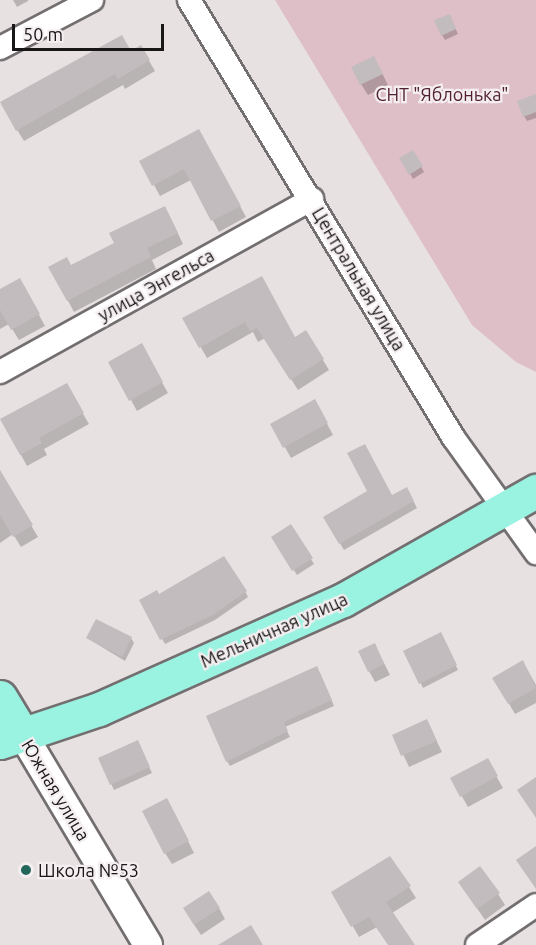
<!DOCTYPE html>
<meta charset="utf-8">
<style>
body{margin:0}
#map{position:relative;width:536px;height:945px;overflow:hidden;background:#e7e1e2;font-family:Ubuntu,sans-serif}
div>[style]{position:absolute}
.green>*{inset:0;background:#dfbfc7}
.shadow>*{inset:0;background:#0003}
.building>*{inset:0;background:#c2bcbe}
.roads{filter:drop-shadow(2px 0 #736e70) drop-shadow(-2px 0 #736e70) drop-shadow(0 2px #736e70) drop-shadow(0 -2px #736e70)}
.minor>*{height:22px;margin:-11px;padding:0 11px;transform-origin:11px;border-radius:11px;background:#fff}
.tertiary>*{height:28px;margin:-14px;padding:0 14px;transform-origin:14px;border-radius:14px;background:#fff}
.primary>*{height:33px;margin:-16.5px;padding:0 16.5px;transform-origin:16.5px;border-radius:16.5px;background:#9af2e1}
.dots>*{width:16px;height:16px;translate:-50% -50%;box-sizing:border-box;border:3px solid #f4eef0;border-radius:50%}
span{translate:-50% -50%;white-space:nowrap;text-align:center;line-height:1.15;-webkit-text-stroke:4.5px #f4eef0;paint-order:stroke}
.park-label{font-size:18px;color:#511f30}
.street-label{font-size:18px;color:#181616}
.poi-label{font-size:18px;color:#181616}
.left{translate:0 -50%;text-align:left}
.scale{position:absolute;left:12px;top:24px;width:152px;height:27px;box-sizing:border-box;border:3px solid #181616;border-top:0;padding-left:8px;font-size:18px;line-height:21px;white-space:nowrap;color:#181616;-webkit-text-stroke:4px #f4eef0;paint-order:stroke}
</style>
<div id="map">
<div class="green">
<div style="clip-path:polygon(275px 0,536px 0,536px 372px,516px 362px,472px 325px)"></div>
</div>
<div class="shadow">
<div style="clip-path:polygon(13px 0,28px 0,28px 1px,17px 7px)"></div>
<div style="clip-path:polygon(452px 21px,458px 34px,445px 40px,442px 35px)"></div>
<div style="clip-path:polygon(141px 47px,155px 71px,125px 89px,123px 85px,24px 141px,1px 104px)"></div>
<div style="clip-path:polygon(380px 69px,388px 85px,368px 95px,361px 84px)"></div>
<div style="clip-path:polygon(536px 96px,536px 118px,527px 121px,524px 116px)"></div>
<div style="clip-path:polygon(199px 131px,246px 217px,219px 232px,191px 180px,160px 196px,154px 185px)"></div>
<div style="clip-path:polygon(413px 152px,424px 172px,413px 179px,401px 158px)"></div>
<div style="clip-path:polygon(171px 219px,183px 244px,152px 260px,156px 269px,74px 312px,50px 267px,70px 267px)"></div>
<div style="clip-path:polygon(261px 278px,295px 339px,306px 332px,329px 370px,298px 390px,265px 338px,258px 342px,253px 332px,207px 358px,184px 318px)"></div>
<div style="clip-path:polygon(20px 280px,45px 326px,19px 340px,9px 324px,0 329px,0 290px)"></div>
<div style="clip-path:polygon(141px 345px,168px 393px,137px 411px,110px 362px)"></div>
<div style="clip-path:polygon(66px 385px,89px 424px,44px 449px,47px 455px,27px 466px,2px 420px)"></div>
<div style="clip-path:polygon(315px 401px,333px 435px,291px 458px,272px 424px)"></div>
<div style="clip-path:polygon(9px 488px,38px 537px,21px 547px,13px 534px,0 543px,0 493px)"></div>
<div style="clip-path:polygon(407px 489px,417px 508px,344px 550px,325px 518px,369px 492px,392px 497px)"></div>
<div style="clip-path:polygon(291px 526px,314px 564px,297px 575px,273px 538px)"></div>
<div style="clip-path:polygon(245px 591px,248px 597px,215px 620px,165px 644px,141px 601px)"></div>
<div style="clip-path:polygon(440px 634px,458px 670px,423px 688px,405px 652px)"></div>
<div style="clip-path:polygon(87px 638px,131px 638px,134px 643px,125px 661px)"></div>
<div style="clip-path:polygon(375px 645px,390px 675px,375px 682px,369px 671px)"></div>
<div style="clip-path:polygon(523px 662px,536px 685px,536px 703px,515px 714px,494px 678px)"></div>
<div style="clip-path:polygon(320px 673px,334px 706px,285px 727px,290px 737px,230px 766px,227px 761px)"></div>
<div style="clip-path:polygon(427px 721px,442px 752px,409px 767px,394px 735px)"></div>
<div style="clip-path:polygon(140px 747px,152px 773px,114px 790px,100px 759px)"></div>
<div style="clip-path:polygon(487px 760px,503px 788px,468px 807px,452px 779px)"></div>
<div style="clip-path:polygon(173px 811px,194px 853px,172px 864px,165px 853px)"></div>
<div style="clip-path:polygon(460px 883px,498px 894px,505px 905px,485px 920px)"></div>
<div style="clip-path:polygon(409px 887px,416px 898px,392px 913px,413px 945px,389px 945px,377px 927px,359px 937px,333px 892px)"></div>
<div style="clip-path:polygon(219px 908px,225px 919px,201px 935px,191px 920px)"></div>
</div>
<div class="building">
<div style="clip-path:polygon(450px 14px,456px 29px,441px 36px,434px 20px)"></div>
<div style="clip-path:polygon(122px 35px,131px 51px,141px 45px,150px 60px,118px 79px,115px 74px,16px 131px,0 102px)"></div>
<div style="clip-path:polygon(374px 56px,383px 74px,360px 85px,351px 67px)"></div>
<div style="clip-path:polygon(536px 94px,536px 112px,523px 117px,517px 101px)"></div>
<div style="clip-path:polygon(199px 129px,241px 206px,211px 221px,184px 169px,152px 186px,139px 161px)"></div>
<div style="clip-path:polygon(413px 150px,423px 166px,409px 175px,399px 158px)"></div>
<div style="clip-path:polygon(165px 206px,178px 233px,147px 248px,151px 257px,67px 301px,48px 267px,67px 257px,71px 265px,114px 243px,109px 233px)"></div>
<div style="clip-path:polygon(262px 276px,295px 337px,306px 330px,324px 359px,290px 380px,257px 328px,250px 331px,245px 322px,199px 348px,182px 318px)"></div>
<div style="clip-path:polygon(20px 278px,40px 314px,11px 330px,0 310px,0 289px)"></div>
<div style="clip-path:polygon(142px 343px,163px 382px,129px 401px,108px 362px)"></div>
<div style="clip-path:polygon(67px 383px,84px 413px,39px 438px,42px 443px,20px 455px,0 419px)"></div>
<div style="clip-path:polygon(315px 399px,328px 423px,283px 448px,270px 424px)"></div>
<div style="clip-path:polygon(365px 444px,392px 495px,407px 487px,414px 501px,339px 544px,323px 517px,367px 491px,347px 453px)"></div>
<div style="clip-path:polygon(0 470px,33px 525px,13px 537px,0 515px)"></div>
<div style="clip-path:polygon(291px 524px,313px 558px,292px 571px,271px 537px)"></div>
<div style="clip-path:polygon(224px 556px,247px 591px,213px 615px,160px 640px,139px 600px,157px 590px,159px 594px)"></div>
<div style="clip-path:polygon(96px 619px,132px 637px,122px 657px,86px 638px)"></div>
<div style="clip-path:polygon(441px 632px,457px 665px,419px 684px,403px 651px)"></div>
<div style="clip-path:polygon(375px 643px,384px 664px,368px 672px,358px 651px)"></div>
<div style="clip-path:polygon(523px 660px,536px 688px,508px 704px,492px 678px)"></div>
<div style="clip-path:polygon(317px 666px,332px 700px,284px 722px,288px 731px,226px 762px,206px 716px)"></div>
<div style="clip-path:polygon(427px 719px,437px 741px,401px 756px,392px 735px)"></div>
<div style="clip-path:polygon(138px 740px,150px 767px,110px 785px,98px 758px)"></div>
<div style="clip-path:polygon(488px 758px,498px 776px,460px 797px,450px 778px)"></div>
<div style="clip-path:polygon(536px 777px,536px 818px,517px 790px)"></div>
<div style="clip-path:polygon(167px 798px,189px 841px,164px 854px,142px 811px)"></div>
<div style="clip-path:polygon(536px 846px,536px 889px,516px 860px)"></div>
<div style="clip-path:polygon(390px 856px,411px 886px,386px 902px,415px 945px,388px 945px,369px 917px,351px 927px,331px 892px)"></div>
<div style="clip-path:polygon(480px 866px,500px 893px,477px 909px,458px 882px)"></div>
<div style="clip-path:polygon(209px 891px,220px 908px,194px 925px,183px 908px)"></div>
<div style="clip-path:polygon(251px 925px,263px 945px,218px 945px)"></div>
</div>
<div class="roads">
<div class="minor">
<div style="left:189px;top:0;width:511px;rotate:58.86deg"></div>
<div style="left:453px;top:437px;width:143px;rotate:54.4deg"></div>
<div style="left:0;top:48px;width:104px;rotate:-27.6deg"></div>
<div style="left:0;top:372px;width:357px;rotate:-29deg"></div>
<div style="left:477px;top:945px;width:71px;rotate:-34.1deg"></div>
</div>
<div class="tertiary">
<div style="left:23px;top:735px;width:244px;rotate:59.2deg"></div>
</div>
<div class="primary">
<div style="left:0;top:697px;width:44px;rotate:58.8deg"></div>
<div style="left:0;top:742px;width:104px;rotate:-18.4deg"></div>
<div style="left:99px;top:709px;width:267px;rotate:-24.1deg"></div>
<div style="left:343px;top:600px;width:222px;rotate:-29.5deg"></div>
</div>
</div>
<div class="dots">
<div style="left:26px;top:870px;background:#226759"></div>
</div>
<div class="park-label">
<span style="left:442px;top:94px">СНТ "Яблонька"</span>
</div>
<div class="street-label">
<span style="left:359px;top:279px;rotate:59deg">Центральная улица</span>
<span style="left:156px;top:285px;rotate:-29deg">улица Энгельса</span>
<span style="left:274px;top:630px;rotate:-24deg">Мельничная улица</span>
<span style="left:56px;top:790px;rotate:59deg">Южная улица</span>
</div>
<div class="poi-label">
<span class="left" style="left:38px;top:870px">Школа №53</span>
</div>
<div class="scale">50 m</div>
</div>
